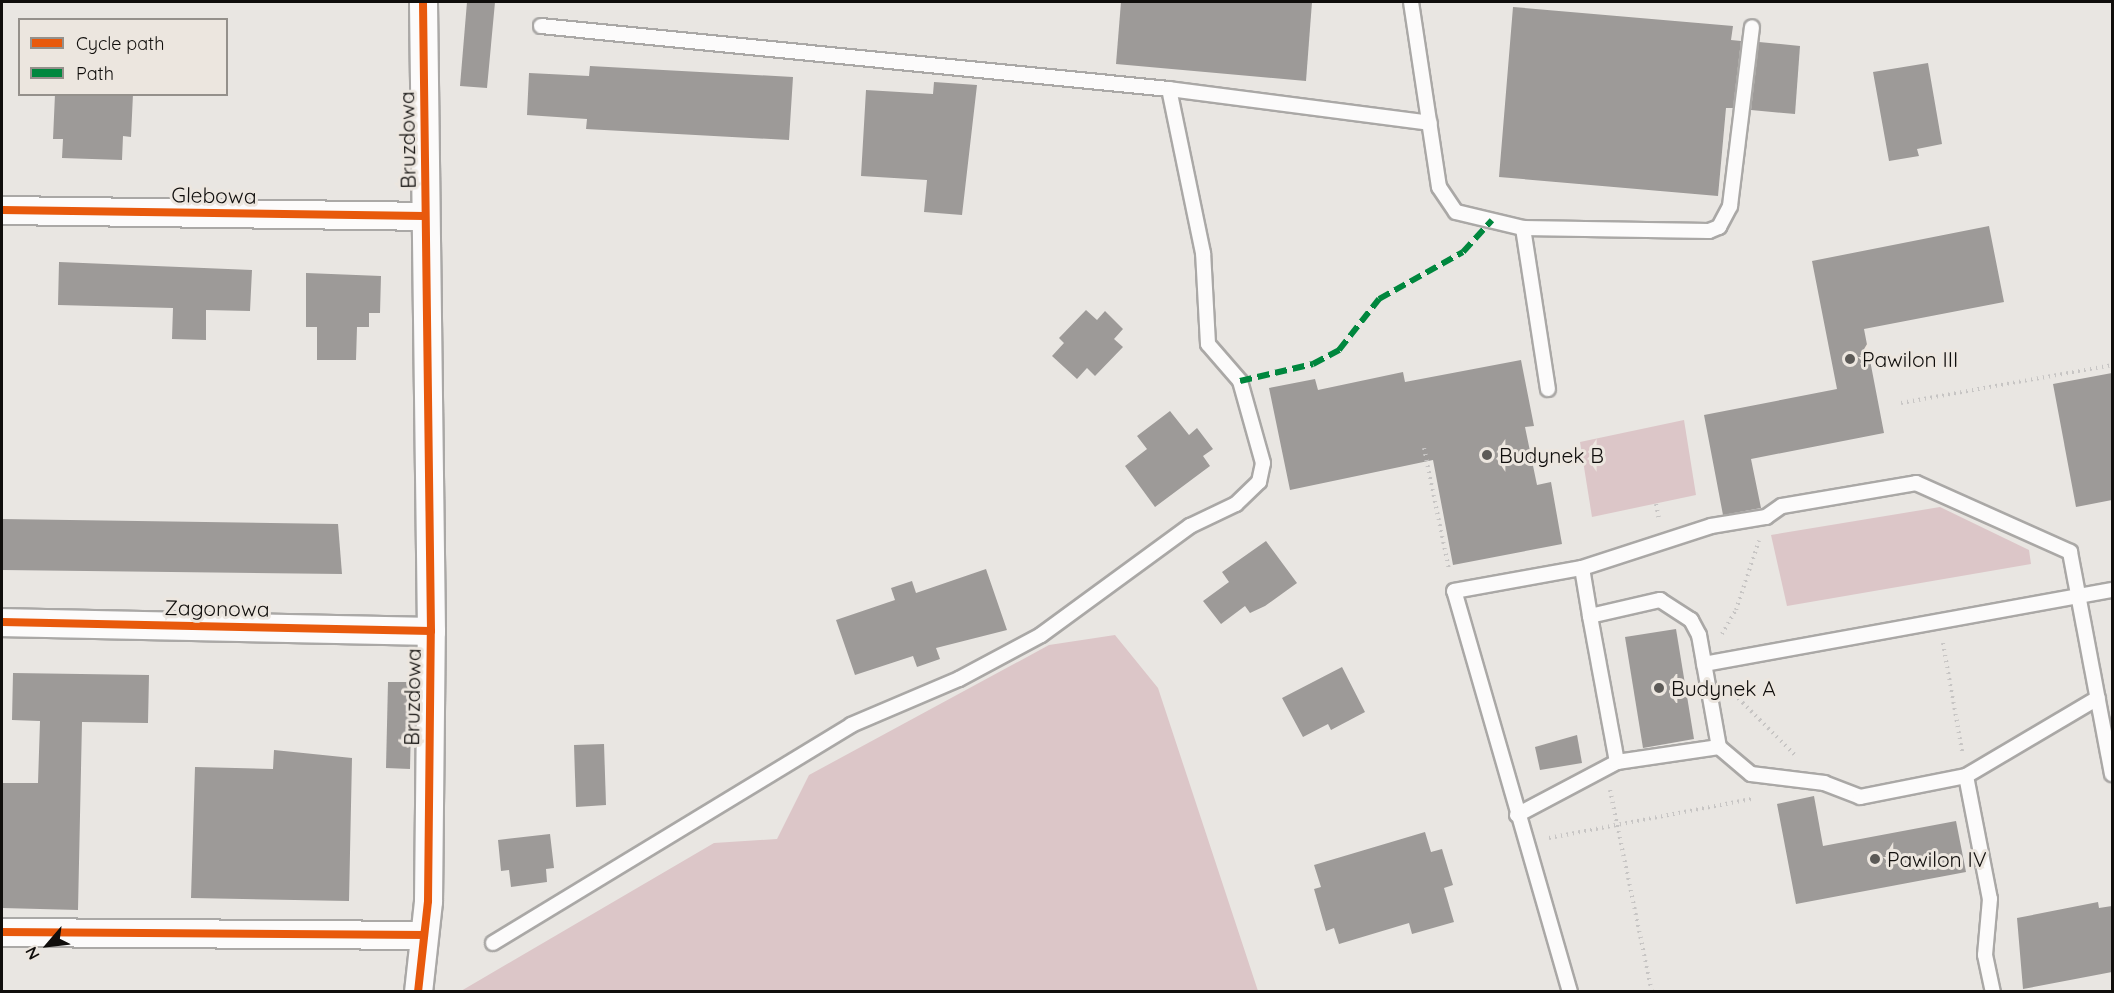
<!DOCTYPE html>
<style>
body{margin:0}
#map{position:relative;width:2114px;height:993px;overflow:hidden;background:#e9e6e2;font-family:Quicksand,sans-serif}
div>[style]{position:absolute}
.green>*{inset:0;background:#dcc6c8}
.building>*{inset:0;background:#9d9a98}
.path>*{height:4px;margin-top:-2px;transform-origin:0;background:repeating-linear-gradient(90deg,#c7c5c4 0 1.5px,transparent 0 6px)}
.roads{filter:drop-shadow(2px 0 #aaa8a6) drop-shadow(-2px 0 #aaa8a6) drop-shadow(0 2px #aaa8a6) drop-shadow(0 -2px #aaa8a6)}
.service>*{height:14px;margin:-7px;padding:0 7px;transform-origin:7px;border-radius:7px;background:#fcfbfb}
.minor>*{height:27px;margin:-13.5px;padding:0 13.5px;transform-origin:13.5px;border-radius:13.5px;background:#fcfbfb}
.quiet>*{height:6px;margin-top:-3px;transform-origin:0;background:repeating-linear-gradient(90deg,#00873e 0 12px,transparent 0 18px)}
.cycleway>*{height:8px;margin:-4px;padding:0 4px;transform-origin:4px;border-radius:4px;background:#e8590c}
.dots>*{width:16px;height:16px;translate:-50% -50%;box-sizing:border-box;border:3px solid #ece6df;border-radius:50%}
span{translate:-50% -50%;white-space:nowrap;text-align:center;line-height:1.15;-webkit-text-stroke:6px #ece6df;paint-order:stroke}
.street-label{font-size:21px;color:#100e0c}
.poi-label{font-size:21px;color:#100e0c}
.left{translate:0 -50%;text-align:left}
.frame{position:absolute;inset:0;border:3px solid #100e0c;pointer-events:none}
.legend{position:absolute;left:18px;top:18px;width:210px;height:78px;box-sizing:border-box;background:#ece6df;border:2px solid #94908b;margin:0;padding:8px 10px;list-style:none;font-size:18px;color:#100e0c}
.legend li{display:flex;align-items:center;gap:12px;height:30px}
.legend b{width:30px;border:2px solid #94908b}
.north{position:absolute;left:18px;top:915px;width:60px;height:60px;-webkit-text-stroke:4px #ece6df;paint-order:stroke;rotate:242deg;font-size:16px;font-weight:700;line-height:24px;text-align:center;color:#100e0c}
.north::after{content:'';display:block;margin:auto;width:21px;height:27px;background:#100e0c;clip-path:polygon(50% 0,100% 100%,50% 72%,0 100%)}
</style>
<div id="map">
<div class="green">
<div style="clip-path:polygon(1684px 420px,1696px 495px,1592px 517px,1580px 442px)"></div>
<div style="clip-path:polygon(1940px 507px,2029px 550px,2031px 564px,1787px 606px,1771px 535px)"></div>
<div style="clip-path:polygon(1115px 635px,1158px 688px,1258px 991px,461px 991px,714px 843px,777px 839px,809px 775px,1049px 645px)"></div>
</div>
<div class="building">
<div style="clip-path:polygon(467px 2px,495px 2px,487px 88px,460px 86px)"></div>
<div style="clip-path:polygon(1121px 2px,1312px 2px,1306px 81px,1116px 64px)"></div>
<div style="clip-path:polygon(1513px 7px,1733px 26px,1731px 40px,1741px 41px,1733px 108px,1726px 108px,1718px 196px,1499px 177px)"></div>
<div style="clip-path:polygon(1759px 42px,1800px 46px,1795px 114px,1751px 110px)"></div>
<div style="clip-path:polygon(1928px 63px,1942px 144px,1917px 149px,1919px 156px,1889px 161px,1873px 72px)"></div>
<div style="clip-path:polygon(590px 66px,793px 77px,789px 140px,586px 129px,587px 119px,527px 115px,529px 73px,589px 76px)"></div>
<div style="clip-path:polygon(934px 82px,977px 85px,962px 215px,924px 212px,927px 180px,861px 176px,866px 90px,933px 94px)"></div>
<div style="clip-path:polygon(55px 94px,133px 94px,131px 137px,123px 136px,122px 160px,62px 158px,63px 139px,53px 139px)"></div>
<div style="clip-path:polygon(1989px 226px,2004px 302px,1864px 329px,1884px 433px,1751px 459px,1761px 508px,1723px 515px,1704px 415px,1837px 389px,1812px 261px)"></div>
<div style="clip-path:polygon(59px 262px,252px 270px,250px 311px,206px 310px,206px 340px,172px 339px,173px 308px,58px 305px)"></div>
<div style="clip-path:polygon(306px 273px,381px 276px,380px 313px,369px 313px,369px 327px,357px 327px,356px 360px,317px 360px,317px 327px,306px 327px)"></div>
<div style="clip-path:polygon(1086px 310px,1097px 320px,1105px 311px,1123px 329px,1114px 339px,1123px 347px,1095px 376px,1087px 368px,1077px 379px,1052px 356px,1064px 343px,1059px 338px)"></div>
<div style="clip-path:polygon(1521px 360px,1534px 426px,1525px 427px,1537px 485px,1551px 482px,1562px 544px,1453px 565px,1433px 460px,1290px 490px,1269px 388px,1315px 379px,1318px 390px,1403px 372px,1405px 382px)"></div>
<div style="clip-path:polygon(2112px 373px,2112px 500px,2076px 507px,2053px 384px)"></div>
<div style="clip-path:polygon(1170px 411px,1189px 435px,1197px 428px,1213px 449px,1203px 456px,1210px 466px,1155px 507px,1125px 466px,1147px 449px,1137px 436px)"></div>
<div style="clip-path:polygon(2px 519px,338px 524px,342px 574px,2px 570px)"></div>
<div style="clip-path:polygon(1266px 541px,1297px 583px,1265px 606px,1250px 613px,1245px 606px,1221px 624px,1203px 601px,1229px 582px,1222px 572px)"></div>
<div style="clip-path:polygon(986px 569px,1007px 630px,936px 648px,940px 659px,917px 667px,913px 656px,855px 675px,836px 620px,895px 600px,891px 588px,912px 581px,916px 593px)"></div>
<div style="clip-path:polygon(1676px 629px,1694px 739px,1643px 748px,1625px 637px)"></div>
<div style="clip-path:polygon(1342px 667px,1365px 712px,1331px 730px,1328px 724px,1303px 737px,1282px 698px)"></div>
<div style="clip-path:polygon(13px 673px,149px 675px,148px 723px,82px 722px,78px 910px,2px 908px,2px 783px,38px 783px,40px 721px,12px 720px)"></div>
<div style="clip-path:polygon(388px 682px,412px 682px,410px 769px,386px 768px)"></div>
<div style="clip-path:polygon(1577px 735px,1582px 763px,1540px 770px,1535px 747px)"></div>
<div style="clip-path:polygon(604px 744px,606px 805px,576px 807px,574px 745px)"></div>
<div style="clip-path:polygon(274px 750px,352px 758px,349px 901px,191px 898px,195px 767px,273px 769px)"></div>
<div style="clip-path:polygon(1814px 796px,1823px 846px,1956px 821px,1966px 872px,1796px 904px,1777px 804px)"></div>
<div style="clip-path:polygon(1425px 832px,1431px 852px,1442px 849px,1453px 885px,1444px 888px,1454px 922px,1412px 934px,1409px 923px,1339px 944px,1334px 928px,1326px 931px,1314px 889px,1321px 887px,1314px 865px)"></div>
<div style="clip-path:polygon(550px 834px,554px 868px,546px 869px,547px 882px,511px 887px,509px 870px,501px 871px,498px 840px)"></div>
<div style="clip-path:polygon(2098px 902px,2099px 908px,2112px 906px,2112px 972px,2023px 989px,2017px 918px)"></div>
</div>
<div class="path">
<div style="left:1901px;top:403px;width:214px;rotate:-10.2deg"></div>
<div style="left:1424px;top:448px;width:125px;rotate:78.4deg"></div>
<div style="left:1656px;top:504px;width:15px;rotate:79deg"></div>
<div style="left:1722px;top:634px;width:28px;rotate:-60deg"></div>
<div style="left:1736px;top:610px;width:73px;rotate:-71.6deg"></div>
<div style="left:1943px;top:643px;width:110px;rotate:80deg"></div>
<div style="left:1734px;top:694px;width:88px;rotate:45deg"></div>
<div style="left:1610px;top:790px;width:206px;rotate:78.3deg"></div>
<div style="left:1549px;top:838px;width:206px;rotate:-10.9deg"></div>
</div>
<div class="roads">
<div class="service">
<div style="left:1411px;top:2px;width:187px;rotate:81.4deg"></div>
<div style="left:1439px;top:187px;width:30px;rotate:56deg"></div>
<div style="left:1456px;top:212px;width:69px;rotate:13.4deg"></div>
<div style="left:1523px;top:228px;width:163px;rotate:81.2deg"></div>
<div style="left:541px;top:26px;width:631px;rotate:5.73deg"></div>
<div style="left:1169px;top:89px;width:263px;rotate:7.4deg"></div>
<div style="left:1523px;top:228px;width:186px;rotate:0.9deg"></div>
<div style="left:1709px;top:231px;width:11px;rotate:-22deg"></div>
<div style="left:1719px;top:227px;width:24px;rotate:-62deg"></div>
<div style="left:1730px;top:206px;width:180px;rotate:-83deg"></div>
<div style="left:1582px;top:568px;width:49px;rotate:80.5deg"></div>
<div style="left:1590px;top:616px;width:72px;rotate:-12.9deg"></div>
<div style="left:1660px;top:600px;width:37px;rotate:33deg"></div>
<div style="left:1691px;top:620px;width:17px;rotate:62deg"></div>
<div style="left:1699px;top:635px;width:114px;rotate:79.9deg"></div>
<div style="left:1719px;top:747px;width:42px;rotate:40.2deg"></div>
<div style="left:1751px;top:774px;width:74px;rotate:7deg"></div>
<div style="left:1824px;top:783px;width:39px;rotate:21deg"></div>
<div style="left:1860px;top:797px;width:108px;rotate:-11.2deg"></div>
<div style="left:1966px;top:776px;width:153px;rotate:-30.6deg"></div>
<div style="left:1704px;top:664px;width:415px;rotate:-10.3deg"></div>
<div style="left:1617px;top:762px;width:103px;rotate:-8.4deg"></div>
<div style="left:1966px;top:776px;width:125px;rotate:79deg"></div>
<div style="left:1990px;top:899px;width:56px;rotate:95.1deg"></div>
<div style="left:1985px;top:955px;width:38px;rotate:78deg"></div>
<div style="left:1517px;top:815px;width:113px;rotate:-27.9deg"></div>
<div style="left:1617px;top:762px;width:148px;rotate:-100.5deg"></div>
<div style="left:493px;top:943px;width:419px;rotate:-31.3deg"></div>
<div style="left:851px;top:725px;width:117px;rotate:-23.1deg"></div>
<div style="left:959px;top:679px;width:93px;rotate:-28.2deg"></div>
<div style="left:1041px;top:635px;width:185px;rotate:-36.2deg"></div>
<div style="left:1190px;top:526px;width:51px;rotate:-25.6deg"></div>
<div style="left:1236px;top:504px;width:32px;rotate:-44deg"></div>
<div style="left:1259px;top:482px;width:19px;rotate:-78deg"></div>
<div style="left:1263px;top:463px;width:85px;rotate:-105.7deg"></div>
<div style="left:1240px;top:381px;width:49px;rotate:-130.9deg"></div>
<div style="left:1208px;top:344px;width:91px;rotate:-93.1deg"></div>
<div style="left:1203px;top:253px;width:167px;rotate:-101.7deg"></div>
<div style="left:1570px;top:992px;width:417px;rotate:-106.1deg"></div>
<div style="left:1454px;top:591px;width:130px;rotate:-10.2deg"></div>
<div style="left:1582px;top:568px;width:136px;rotate:-18deg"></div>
<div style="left:1711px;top:526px;width:56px;rotate:-9.3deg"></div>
<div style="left:1766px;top:517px;width:19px;rotate:-35deg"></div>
<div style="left:1782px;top:506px;width:136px;rotate:-9.7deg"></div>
<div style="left:1916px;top:483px;width:169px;rotate:24.1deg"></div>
<div style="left:2070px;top:552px;width:226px;rotate:79.3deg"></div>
</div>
<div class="minor">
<div style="left:2px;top:210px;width:423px;rotate:0.8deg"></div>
<div style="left:2px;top:622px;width:429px;rotate:1.2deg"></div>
<div style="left:2px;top:932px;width:421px;rotate:0.4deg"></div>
<div style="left:418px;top:992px;width:92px;rotate:-83.7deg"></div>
<div style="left:428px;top:901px;width:270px;rotate:-89.4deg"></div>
<div style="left:431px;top:631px;width:629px;rotate:-90.73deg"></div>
</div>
</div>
<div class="quiet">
<div style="left:1240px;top:381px;width:75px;rotate:-13.1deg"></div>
<div style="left:1313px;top:364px;width:30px;rotate:-28deg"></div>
<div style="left:1339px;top:350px;width:65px;rotate:-51.9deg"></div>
<div style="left:1379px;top:299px;width:96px;rotate:-29.2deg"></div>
<div style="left:1463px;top:252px;width:43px;rotate:-47.8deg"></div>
</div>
<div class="cycleway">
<div style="left:2px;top:210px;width:423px;rotate:0.8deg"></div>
<div style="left:2px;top:622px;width:429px;rotate:1.2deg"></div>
<div style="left:2px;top:932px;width:421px;rotate:0.4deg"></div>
<div style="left:418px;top:992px;width:92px;rotate:-83.7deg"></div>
<div style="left:428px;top:901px;width:270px;rotate:-89.4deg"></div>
<div style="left:431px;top:631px;width:629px;rotate:-90.73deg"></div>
</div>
<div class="dots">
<div style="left:1850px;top:359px;background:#5c5a57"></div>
<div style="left:1487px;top:455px;background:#5c5a57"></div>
<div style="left:1659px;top:688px;background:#5c5a57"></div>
<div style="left:1875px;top:859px;background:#5c5a57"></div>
</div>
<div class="street-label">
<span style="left:407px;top:140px;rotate:-91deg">Bruzdowa</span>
<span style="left:214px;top:195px;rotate:1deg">Glebowa</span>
<span style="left:217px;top:608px;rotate:1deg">Zagonowa</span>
<span style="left:412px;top:697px;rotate:-89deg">Bruzdowa</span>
</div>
<div class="poi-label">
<span class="left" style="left:1862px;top:359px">Pawilon III</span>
<span class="left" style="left:1499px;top:455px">Budynek B</span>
<span class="left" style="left:1671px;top:688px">Budynek A</span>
<span class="left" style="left:1887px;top:859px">Pawilon IV</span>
</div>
<div class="frame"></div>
<ul class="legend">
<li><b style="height:8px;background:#e8590c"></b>Cycle path</li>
<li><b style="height:8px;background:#00873e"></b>Path</li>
</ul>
<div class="north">N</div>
</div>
